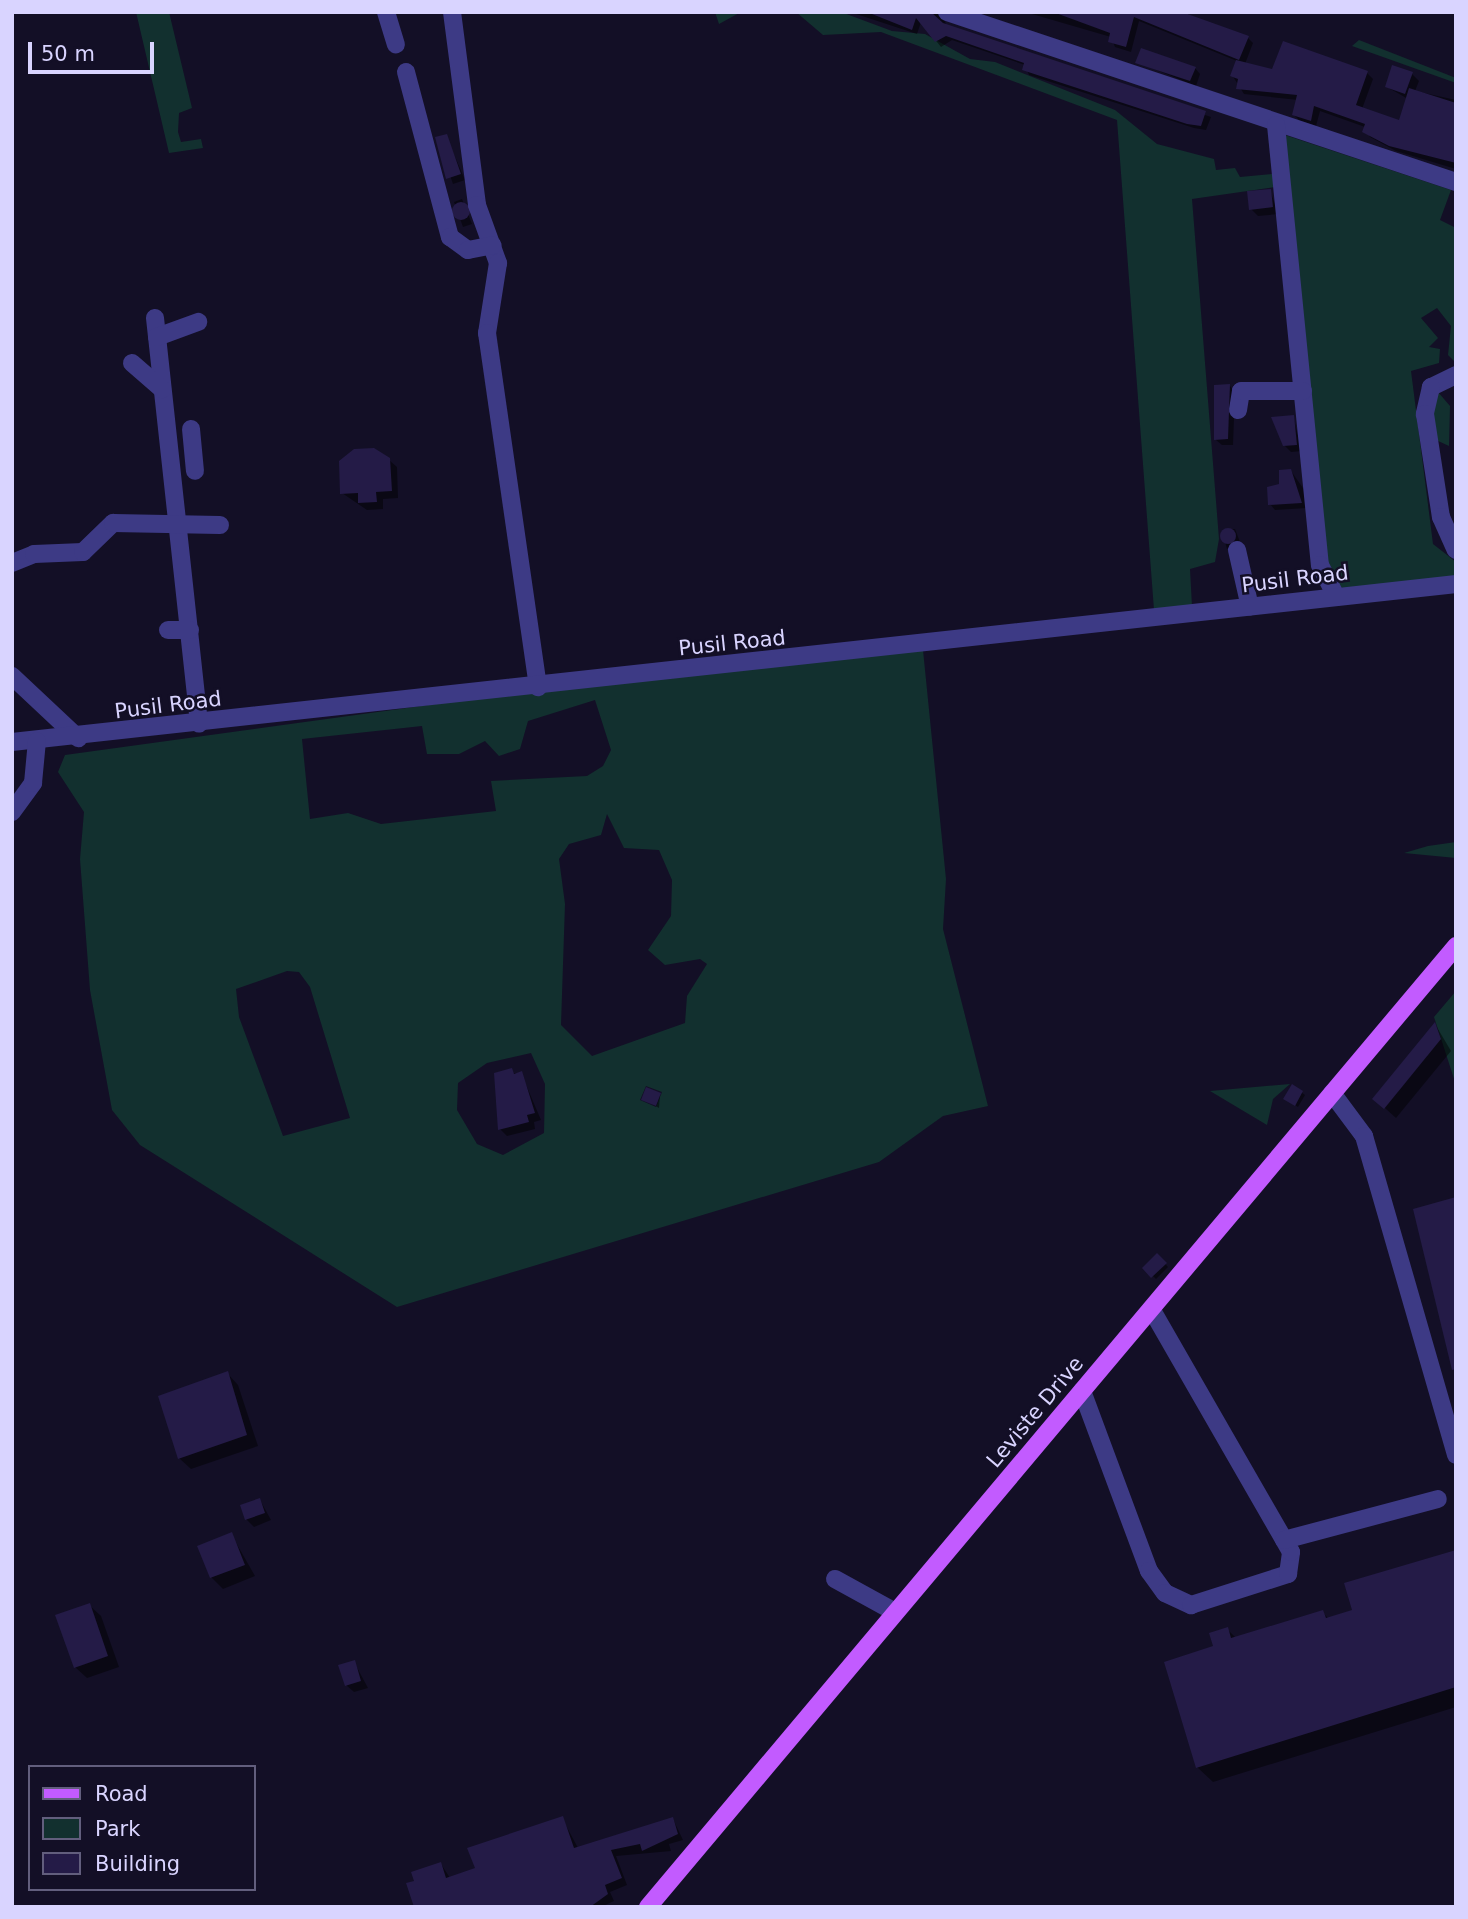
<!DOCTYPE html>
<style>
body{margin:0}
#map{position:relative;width:1468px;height:1919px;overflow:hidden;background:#130f26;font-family:"DejaVu Sans",sans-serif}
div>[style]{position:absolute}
.green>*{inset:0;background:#12302f}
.shadow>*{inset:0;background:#0007}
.building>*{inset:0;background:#241b47}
.round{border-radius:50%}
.minor>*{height:18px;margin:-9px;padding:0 9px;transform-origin:9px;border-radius:9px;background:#3d3a85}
.major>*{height:18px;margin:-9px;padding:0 9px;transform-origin:9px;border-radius:9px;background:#c25bff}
span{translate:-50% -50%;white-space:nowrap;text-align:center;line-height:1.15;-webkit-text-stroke:5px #130f26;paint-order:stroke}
.street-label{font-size:21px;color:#d9d4ff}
.frame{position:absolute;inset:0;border:14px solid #d9d4ff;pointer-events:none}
.legend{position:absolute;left:28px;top:1765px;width:228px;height:126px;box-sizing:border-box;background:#130f26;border:2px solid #625e7d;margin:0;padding:9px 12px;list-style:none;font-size:21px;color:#d9d4ff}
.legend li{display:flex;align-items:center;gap:14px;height:35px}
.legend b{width:35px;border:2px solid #625e7d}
.scale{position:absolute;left:28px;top:42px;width:126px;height:32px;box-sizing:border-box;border:4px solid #d9d4ff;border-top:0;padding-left:9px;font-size:21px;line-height:24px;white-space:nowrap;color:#d9d4ff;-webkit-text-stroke:5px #130f26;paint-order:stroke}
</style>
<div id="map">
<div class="green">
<div style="clip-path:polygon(136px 12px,169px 12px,192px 108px,179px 113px,178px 132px,181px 142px,201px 139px,203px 148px,169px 153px)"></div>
<div style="clip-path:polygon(715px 12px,741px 12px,719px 24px)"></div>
<div style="clip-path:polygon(796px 12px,841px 12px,892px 31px,925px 34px,970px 59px,995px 62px,1115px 110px,1157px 144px,1214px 159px,1216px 170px,1235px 168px,1240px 177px,1273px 174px,1275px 187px,1192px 199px,1219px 539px,1215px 562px,1190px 569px,1192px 606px,1154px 610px,1117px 120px,881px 32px,823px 35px)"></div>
<div style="clip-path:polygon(1359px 40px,1456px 78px,1456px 83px,1352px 46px)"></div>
<div style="clip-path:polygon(1279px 133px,1451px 190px,1440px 220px,1456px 228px,1456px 363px,1448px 355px,1451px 326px,1437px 308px,1421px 318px,1438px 338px,1429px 347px,1440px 349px,1439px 363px,1411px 371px,1433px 544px,1456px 562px,1456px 576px,1346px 589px,1328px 583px)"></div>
<div style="clip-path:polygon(1438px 392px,1450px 406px,1449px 446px,1436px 440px,1431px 414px)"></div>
<div style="clip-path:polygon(evenodd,923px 650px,946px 879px,943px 929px,988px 1106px,943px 1116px,879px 1162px,397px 1307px,140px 1145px,112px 1110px,90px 990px,80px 859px,84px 812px,58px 772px,65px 755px,443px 703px,923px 650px,595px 700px,611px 750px,603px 766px,587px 776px,491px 781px,496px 811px,381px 824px,348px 813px,310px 819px,302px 739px,422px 726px,427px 754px,459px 754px,485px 741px,499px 756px,520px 749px,528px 721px,595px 700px,923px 650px,607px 814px,624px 848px,659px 850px,672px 880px,671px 916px,648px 950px,665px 965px,700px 959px,707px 964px,687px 996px,685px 1023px,592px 1056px,561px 1025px,565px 904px,559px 859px,569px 844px,601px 835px,607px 814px,923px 650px,287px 971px,299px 972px,310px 987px,350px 1118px,283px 1136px,239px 1017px,236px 989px,287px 971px,923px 650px,531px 1053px,545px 1084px,544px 1133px,503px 1155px,477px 1144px,457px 1110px,458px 1083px,487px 1063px,531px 1053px,923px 650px,646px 1086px,662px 1092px,656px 1107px,640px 1100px,646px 1086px)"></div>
<div style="clip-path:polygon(1456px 842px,1456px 858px,1404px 853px,1428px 846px)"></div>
<div style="clip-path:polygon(1456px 991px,1456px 1085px,1434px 1017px)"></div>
<div style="clip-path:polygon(1290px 1084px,1273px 1099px,1267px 1125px,1210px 1091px)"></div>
</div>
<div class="shadow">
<div style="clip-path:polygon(850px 12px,943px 12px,946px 26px,1211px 117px,1206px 130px,1194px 128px,1029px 75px,1025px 65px,952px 40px,941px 47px,921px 22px,917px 34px)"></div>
<div style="clip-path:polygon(1025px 12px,1182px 12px,1248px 38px,1253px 43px,1245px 64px,1274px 71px,1367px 73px,1373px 79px,1362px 109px,1401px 123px,1408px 99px,1387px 87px,1412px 74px,1419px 81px,1415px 91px,1456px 100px,1456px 169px,1396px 151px,1370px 137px,1365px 127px,1320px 111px,1316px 126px,1300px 121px,1294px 115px,1298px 100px,1244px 94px,1232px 75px,1237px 61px,1139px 21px,1131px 52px,1115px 47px,1111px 37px)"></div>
<div style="clip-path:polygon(1137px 62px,1195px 68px,1200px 74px,1196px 86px)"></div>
<div style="clip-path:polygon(446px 136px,465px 180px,453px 184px,437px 138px)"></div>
<div style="clip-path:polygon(1270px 191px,1279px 214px,1258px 216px,1251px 209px)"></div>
<div style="clip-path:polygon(462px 199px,472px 224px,463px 227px,454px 202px)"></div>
<div style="clip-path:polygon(1230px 386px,1235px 392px,1233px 445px,1222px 445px,1216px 440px)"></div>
<div style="clip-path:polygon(1293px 416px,1302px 451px,1291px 452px,1284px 445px)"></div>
<div style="clip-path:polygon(389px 460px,397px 467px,398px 498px,383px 499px,383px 509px,367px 510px,342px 493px)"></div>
<div style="clip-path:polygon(1291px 471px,1305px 491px,1307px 508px,1275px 510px,1270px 504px)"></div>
<div style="clip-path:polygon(1235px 529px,1240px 542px,1227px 549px,1222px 531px)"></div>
<div style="clip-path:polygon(1435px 1024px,1451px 1051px,1396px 1118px,1376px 1100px)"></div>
<div style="clip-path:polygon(521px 1073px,541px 1120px,534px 1122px,535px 1129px,507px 1136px,500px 1129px,496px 1074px)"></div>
<div style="clip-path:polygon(1293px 1086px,1305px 1095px,1298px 1107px,1289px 1101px)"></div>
<div style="clip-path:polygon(660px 1095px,659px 1108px,643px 1099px)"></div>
<div style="clip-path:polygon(1157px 1255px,1168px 1267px,1156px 1279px,1145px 1268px)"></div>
<div style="clip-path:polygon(227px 1373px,238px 1385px,258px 1446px,191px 1469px,179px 1458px)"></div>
<div style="clip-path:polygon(260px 1500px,271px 1520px,254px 1527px,246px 1519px)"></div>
<div style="clip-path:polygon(231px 1534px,255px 1576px,223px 1589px,211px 1577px)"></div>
<div style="clip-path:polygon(1456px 1551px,1456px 1707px,1213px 1782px,1197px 1767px,1215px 1648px,1227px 1629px,1236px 1638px,1322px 1612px,1329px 1619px,1354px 1611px)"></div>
<div style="clip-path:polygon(89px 1605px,101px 1616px,119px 1667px,87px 1678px,75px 1667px)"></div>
<div style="clip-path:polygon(354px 1662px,368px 1688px,354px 1692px,346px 1685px)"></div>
<div style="clip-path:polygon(562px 1818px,578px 1848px,673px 1819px,683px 1840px,669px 1844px,671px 1851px,616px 1856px,627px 1885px,610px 1892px,614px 1901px,601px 1907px,416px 1907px,416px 1882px,441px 1864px,450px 1878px,477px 1869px)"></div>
</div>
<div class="building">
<div style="clip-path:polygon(867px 12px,931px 12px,943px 23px,1206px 111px,1201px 126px,1187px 124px,1022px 70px,1024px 63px,946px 36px,935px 42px,916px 18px,912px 30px)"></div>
<div style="clip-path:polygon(1053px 12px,1182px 12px,1249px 36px,1239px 60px,1134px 17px,1126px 47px,1108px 42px,1110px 33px)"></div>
<div style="clip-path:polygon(1283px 41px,1368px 71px,1356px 105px,1399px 120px,1409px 88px,1456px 103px,1456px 163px,1389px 146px,1362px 132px,1365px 124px,1314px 106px,1311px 121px,1292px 115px,1297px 95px,1236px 89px,1238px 79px,1230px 76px,1236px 60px,1272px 69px)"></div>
<div style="clip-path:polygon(1141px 48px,1196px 67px,1190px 81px,1135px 63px)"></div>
<div style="clip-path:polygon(1392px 65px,1413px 72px,1405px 94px,1385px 87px)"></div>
<div style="clip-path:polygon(447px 134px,461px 174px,446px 179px,435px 137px)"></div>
<div style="clip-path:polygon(1271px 189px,1273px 207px,1249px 210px,1247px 191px)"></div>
<div class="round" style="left:452px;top:202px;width:18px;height:18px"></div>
<div style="clip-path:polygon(1230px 384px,1228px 439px,1214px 440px,1214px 385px)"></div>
<div style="clip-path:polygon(1294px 415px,1297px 445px,1283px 446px,1271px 417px)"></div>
<div style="clip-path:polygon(374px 448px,390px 458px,392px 491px,376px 492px,377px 502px,358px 503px,358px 493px,340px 494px,339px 461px,354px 449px)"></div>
<div style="clip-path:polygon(1291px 469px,1302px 503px,1268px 505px,1267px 487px,1279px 484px,1279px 470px)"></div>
<div class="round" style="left:1220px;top:528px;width:16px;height:16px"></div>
<div style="clip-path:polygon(1435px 1022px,1441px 1039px,1384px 1109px,1372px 1099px)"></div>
<div style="clip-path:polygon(512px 1068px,514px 1074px,522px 1071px,535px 1113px,527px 1115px,529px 1122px,498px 1130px,494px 1073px)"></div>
<div style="clip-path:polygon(1292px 1084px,1303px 1091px,1295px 1106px,1283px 1099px)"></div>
<div style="clip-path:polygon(646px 1087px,661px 1093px,656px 1106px,641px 1100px)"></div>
<div style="clip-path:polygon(1456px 1197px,1456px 1369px,1452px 1370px,1413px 1209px)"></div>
<div style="clip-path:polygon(1157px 1253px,1167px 1263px,1151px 1278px,1142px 1268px)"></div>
<div style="clip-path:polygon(228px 1371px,247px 1435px,178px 1459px,158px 1396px)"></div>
<div style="clip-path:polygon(260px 1498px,265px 1513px,245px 1520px,240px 1505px)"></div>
<div style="clip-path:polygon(232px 1532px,245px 1565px,210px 1578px,197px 1546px)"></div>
<div style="clip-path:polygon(1456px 1550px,1456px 1687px,1196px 1768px,1164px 1662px,1213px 1646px,1209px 1633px,1228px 1627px,1231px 1638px,1323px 1610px,1326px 1618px,1352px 1610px,1344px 1583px)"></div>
<div style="clip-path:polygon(90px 1603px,108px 1656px,74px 1668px,55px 1615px)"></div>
<div style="clip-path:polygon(355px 1660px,361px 1681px,345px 1686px,338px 1665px)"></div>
<div style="clip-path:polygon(563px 1816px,574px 1848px,673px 1817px,678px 1834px,642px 1851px,640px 1844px,611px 1850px,622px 1878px,605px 1885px,608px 1894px,590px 1907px,414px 1907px,406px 1883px,414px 1881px,411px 1872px,441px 1862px,446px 1878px,475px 1868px,467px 1848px)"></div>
</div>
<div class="minor">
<div style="left:386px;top:12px;width:34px;rotate:73deg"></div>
<div style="left:452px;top:12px;width:195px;rotate:82.6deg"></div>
<div style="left:477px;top:205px;width:62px;rotate:70.1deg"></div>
<div style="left:498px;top:263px;width:71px;rotate:98.9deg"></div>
<div style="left:487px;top:333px;width:358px;rotate:81.8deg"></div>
<div style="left:947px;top:12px;width:537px;rotate:18.47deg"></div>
<div style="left:406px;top:72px;width:171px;rotate:75.1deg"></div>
<div style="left:450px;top:237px;width:22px;rotate:36deg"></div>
<div style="left:468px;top:250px;width:25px;rotate:-11deg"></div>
<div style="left:1276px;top:125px;width:442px;rotate:84.3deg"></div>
<div style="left:1320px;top:565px;width:36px;rotate:63deg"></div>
<div style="left:155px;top:318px;width:408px;rotate:83.8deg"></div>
<div style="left:157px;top:337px;width:44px;rotate:-20.1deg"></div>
<div style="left:132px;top:363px;width:40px;rotate:41deg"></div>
<div style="left:1456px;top:375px;width:28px;rotate:154deg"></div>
<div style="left:1431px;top:387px;width:28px;rotate:103deg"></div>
<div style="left:1425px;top:414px;width:104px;rotate:81.2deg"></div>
<div style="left:1441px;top:517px;width:36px;rotate:66deg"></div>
<div style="left:1238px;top:410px;width:19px;rotate:-81deg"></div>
<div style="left:1241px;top:391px;width:62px"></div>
<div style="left:191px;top:429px;width:42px;rotate:84.6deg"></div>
<div style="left:1237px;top:550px;width:58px;rotate:77.2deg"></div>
<div style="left:12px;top:563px;width:24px;rotate:-22deg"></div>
<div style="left:34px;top:554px;width:49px;rotate:-2.3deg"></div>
<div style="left:83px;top:552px;width:42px;rotate:-44deg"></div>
<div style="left:113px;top:523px;width:107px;rotate:1.1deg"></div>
<div style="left:168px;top:630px;width:22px"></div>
<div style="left:12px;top:676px;width:91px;rotate:43.2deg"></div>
<div style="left:12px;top:742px;width:1453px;rotate:-6.24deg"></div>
<div style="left:12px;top:812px;width:36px;rotate:-54deg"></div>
<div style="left:33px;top:783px;width:42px;rotate:-84.6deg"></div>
<div style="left:1332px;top:1093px;width:54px;rotate:53.3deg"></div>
<div style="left:1364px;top:1136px;width:332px;rotate:73.9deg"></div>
<div style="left:1082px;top:1391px;width:192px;rotate:69.6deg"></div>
<div style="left:1149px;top:1571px;width:27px;rotate:54deg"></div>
<div style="left:1165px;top:1593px;width:29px;rotate:25deg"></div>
<div style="left:1191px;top:1605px;width:102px;rotate:-17.7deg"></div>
<div style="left:1288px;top:1574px;width:22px;rotate:-82deg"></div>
<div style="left:1291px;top:1552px;width:280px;rotate:-119.9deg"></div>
<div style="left:1284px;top:1540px;width:159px;rotate:-14.9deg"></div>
<div style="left:835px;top:1579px;width:68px;rotate:28.8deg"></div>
</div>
<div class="major">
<div style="left:648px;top:1907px;width:1256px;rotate:-49.94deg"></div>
</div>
<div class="street-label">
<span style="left:1295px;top:579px;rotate:-7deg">Pusil Road</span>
<span style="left:732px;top:643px;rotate:-6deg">Pusil Road</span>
<span style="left:168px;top:705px;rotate:-7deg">Pusil Road</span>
<span style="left:1035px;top:1412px;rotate:-50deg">Leviste Drive</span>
</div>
<div class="frame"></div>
<ul class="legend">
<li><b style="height:9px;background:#c25bff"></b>Road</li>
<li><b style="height:19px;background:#12302f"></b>Park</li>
<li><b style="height:19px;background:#241b47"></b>Building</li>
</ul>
<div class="scale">50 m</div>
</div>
